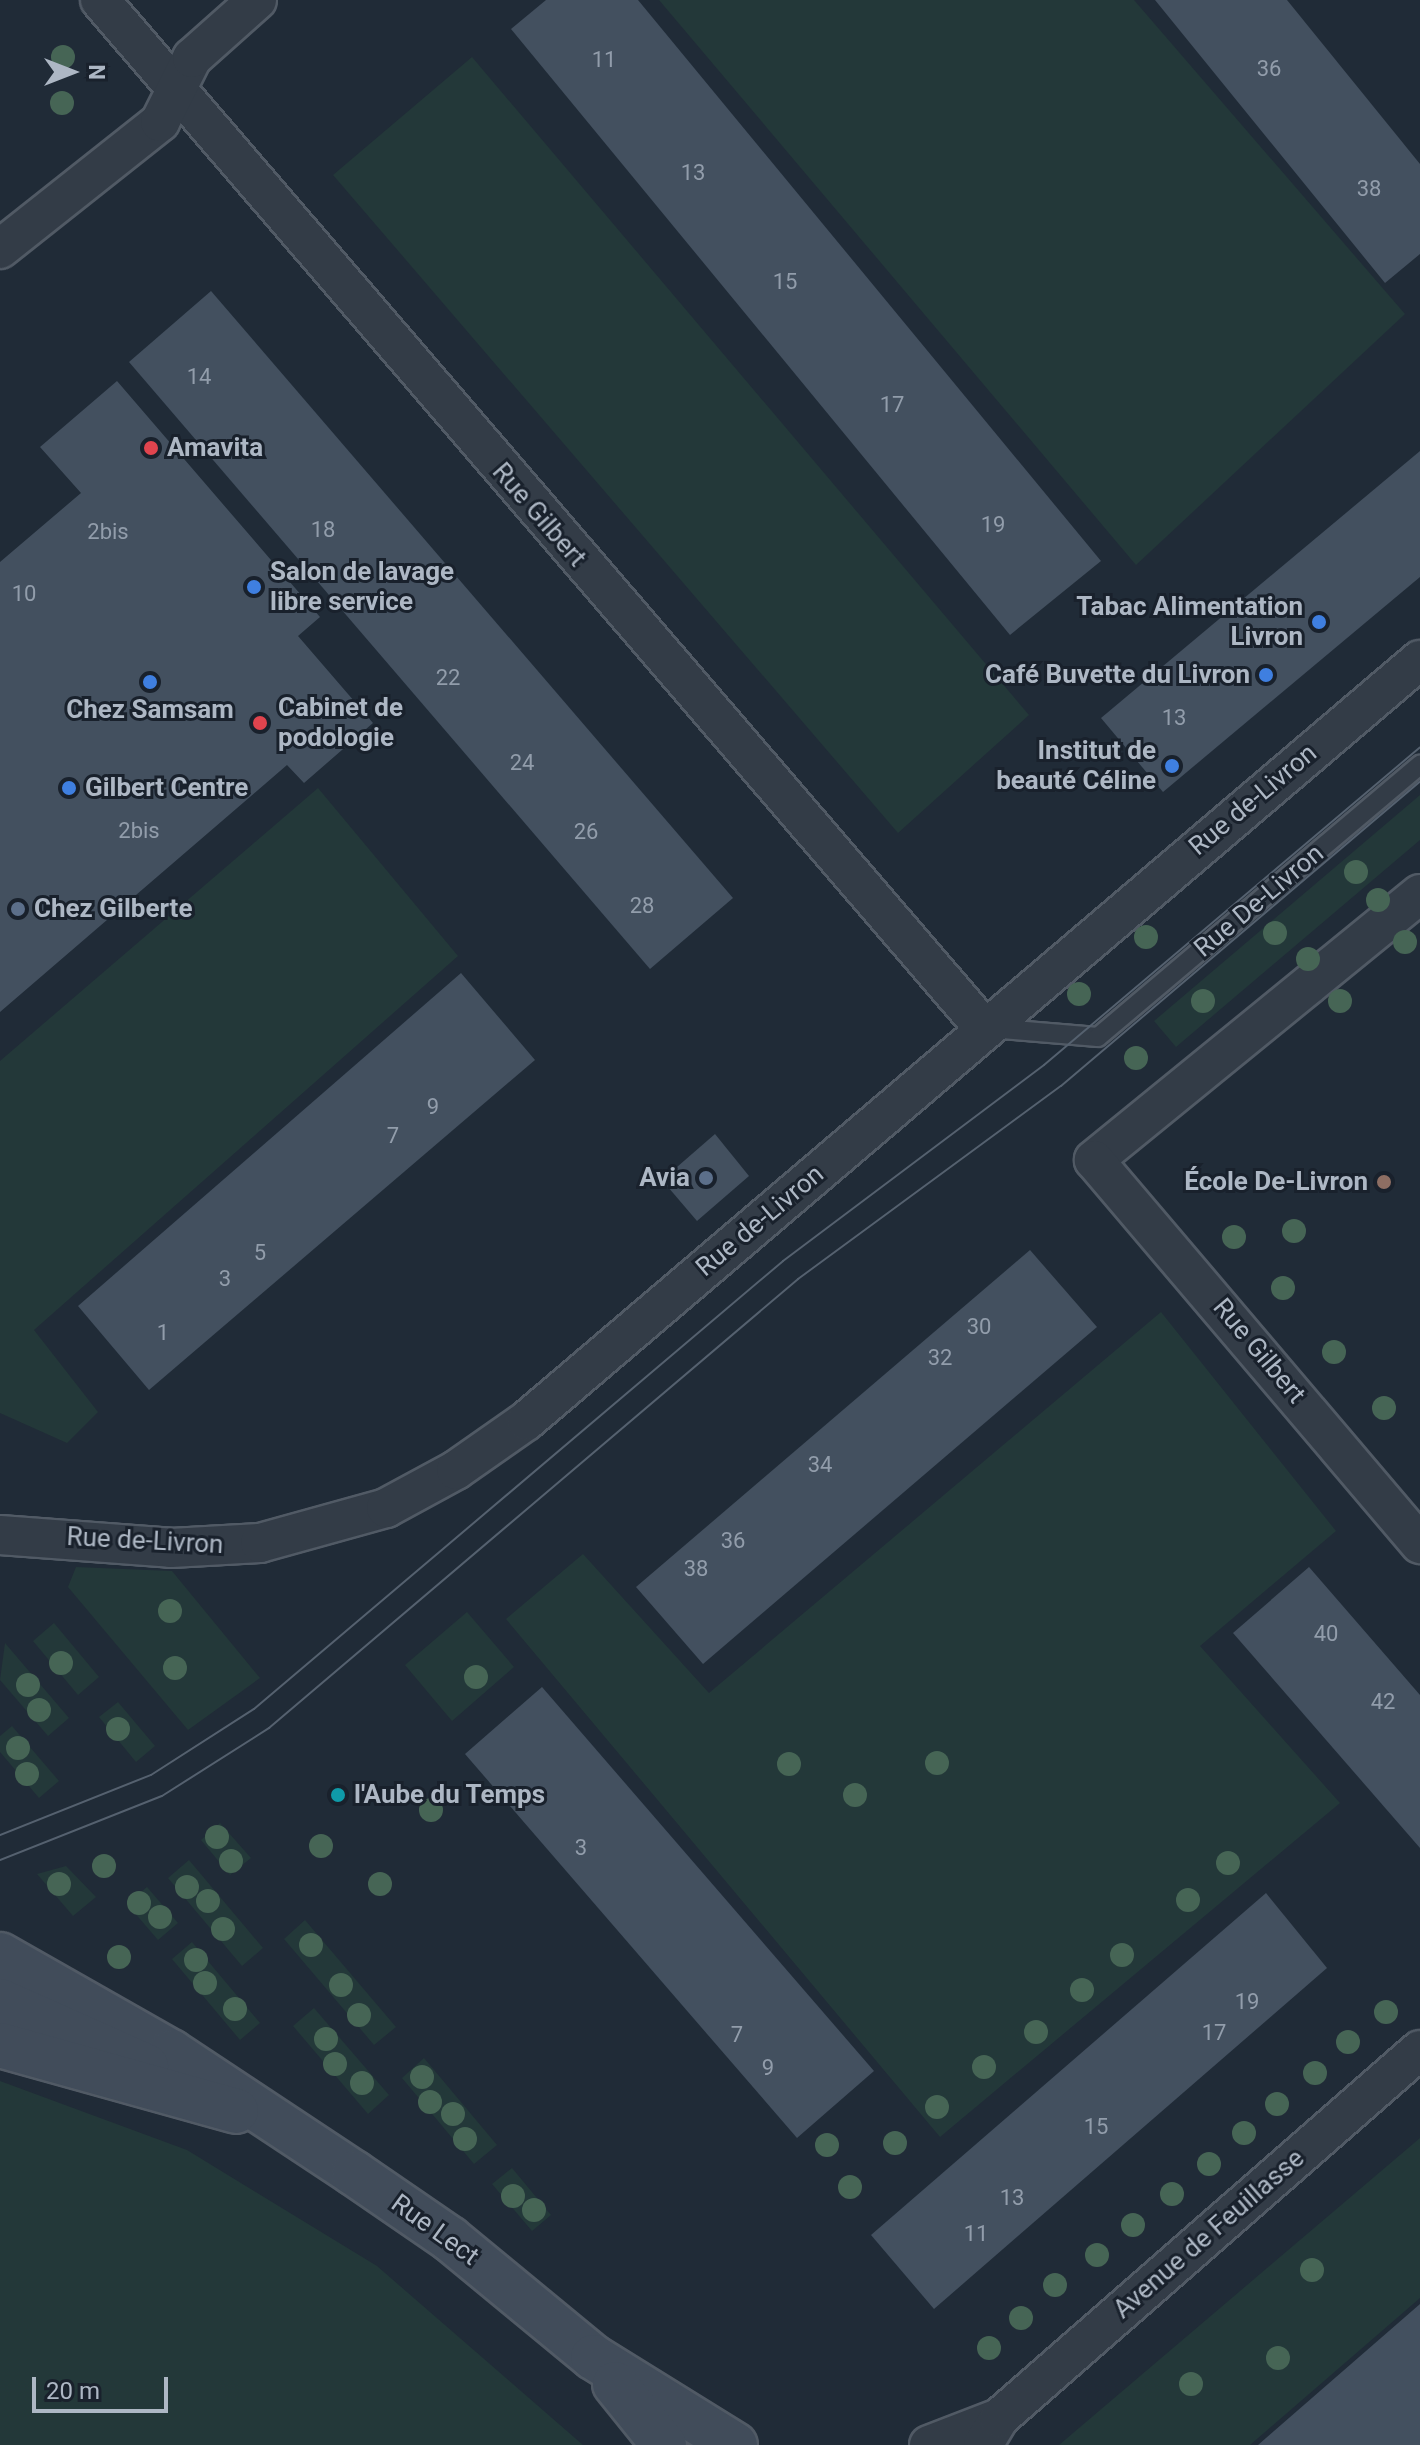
<!DOCTYPE html>
<meta charset="utf-8">
<style>
body{margin:0}
#map{position:relative;width:1420px;height:2445px;overflow:hidden;background:#202b37;font-family:Roboto,sans-serif}
div>[style]{position:absolute}
.green>*{inset:0;background:#233839}
.building>*{inset:0;background:#43505f}
.roads{filter:drop-shadow(2px 0 #515a65) drop-shadow(-2px 0 #515a65) drop-shadow(0 2px #515a65) drop-shadow(0 -2px #515a65)}
.lane>*{height:18px;margin:-9px;padding:0 9px;transform-origin:9px;border-radius:9px;background:#333c47}
.street>*{height:38px;margin:-19px;padding:0 19px;transform-origin:19px;border-radius:19px;background:#333c47}
.secondary>*{height:44px;margin:-22px;padding:0 22px;transform-origin:22px;border-radius:22px;background:#414c5a}
.tram>*{height:2px;margin:-1px;padding:0 1px;transform-origin:1px;border-radius:1px;background:#55616f}
.trees>*{width:24px;height:24px;margin:-12px;border-radius:50%;background:#466555}
.dots>*{width:22px;height:22px;translate:-50% -50%;box-sizing:border-box;border:4px solid #19212c;border-radius:50%}
span{translate:-50% -50%;white-space:nowrap;text-align:center;line-height:1.15;-webkit-text-stroke:6px #19212c;paint-order:stroke}
.number-label{font-size:22px;color:#929dab}
.number-label span{-webkit-text-stroke-width:0}
.poi-label{font-size:26px;color:#adb7c4;font-weight:700}
.left{translate:0 -50%;text-align:left}
.right{translate:-100% -50%;text-align:right}
.street-label{font-size:26px;color:#adb7c4}
.north{position:absolute;left:32px;top:32px;width:80px;height:80px;-webkit-text-stroke:6px #19212c;paint-order:stroke;rotate:90deg;font-size:22px;font-weight:700;line-height:32px;text-align:center;color:#adb7c4}
.north::after{content:'';display:block;margin:auto;width:28px;height:36px;background:#adb7c4;clip-path:polygon(50% 0,100% 100%,50% 72%,0 100%)}
.scale{position:absolute;left:32px;top:2377px;width:136px;height:36px;box-sizing:border-box;border:4px solid #adb7c4;border-top:0;padding-left:10px;font-size:24px;line-height:28px;white-space:nowrap;color:#adb7c4;-webkit-text-stroke:6px #19212c;paint-order:stroke}
</style>
<div id="map">
<div class="green">
<div style="clip-path:polygon(659px 0,1134px 0,1405px 314px,1136px 565px)"></div>
<div style="clip-path:polygon(472px 57px,1029px 715px,898px 833px,333px 175px)"></div>
<div style="clip-path:polygon(318px 788px,458px 956px,34px 1330px,98px 1412px,67px 1443px,0 1413px,0 1061px)"></div>
<div style="clip-path:polygon(1420px 795px,1420px 840px,1176px 1047px,1154px 1021px)"></div>
<div style="clip-path:polygon(1161px 1312px,1336px 1531px,1200px 1646px,1340px 1803px,940px 2137px,506px 1619px,583px 1554px,709px 1693px)"></div>
<div style="clip-path:polygon(76px 1567px,172px 1571px,260px 1678px,188px 1730px,68px 1587px)"></div>
<div style="clip-path:polygon(467px 1612px,514px 1667px,452px 1721px,405px 1665px)"></div>
<div style="clip-path:polygon(54px 1623px,99px 1677px,78px 1695px,33px 1641px)"></div>
<div style="clip-path:polygon(5px 1643px,69px 1718px,48px 1736px,0 1680px)"></div>
<div style="clip-path:polygon(118px 1702px,155px 1746px,136px 1762px,99px 1717px)"></div>
<div style="clip-path:polygon(12px 1726px,59px 1781px,39px 1798px,0 1752px,0 1736px)"></div>
<div style="clip-path:polygon(220px 1823px,251px 1858px,230px 1875px,201px 1840px)"></div>
<div style="clip-path:polygon(189px 1860px,263px 1948px,242px 1966px,168px 1878px)"></div>
<div style="clip-path:polygon(66px 1866px,96px 1897px,73px 1916px,37px 1874px)"></div>
<div style="clip-path:polygon(147px 1887px,178px 1923px,158px 1940px,127px 1904px)"></div>
<div style="clip-path:polygon(305px 1920px,396px 2027px,374px 2045px,284px 1939px)"></div>
<div style="clip-path:polygon(192px 1942px,260px 2023px,240px 2040px,172px 1959px)"></div>
<div style="clip-path:polygon(314px 2008px,389px 2095px,368px 2114px,293px 2026px)"></div>
<div style="clip-path:polygon(424px 2058px,497px 2145px,474px 2164px,402px 2078px)"></div>
<div style="clip-path:polygon(0 2081px,187px 2150px,377px 2266px,583px 2445px,0 2445px)"></div>
<div style="clip-path:polygon(1420px 2138px,1420px 2298px,1250px 2445px,1059px 2445px)"></div>
<div style="clip-path:polygon(512px 2168px,551px 2215px,532px 2231px,492px 2184px)"></div>
</div>
<div class="building">
<div style="clip-path:polygon(546px 0,638px 0,1101px 561px,1010px 635px,511px 29px)"></div>
<div style="clip-path:polygon(1155px 0,1287px 0,1420px 164px,1420px 254px,1385px 283px)"></div>
<div style="clip-path:polygon(211px 291px,733px 898px,650px 969px,129px 362px)"></div>
<div style="clip-path:polygon(117px 381px,320px 617px,298px 636px,373px 723px,304px 783px,287px 765px,0 1012px,0 562px,81px 493px,40px 447px)"></div>
<div style="clip-path:polygon(1420px 451px,1420px 577px,1163px 792px,1101px 718px)"></div>
<div style="clip-path:polygon(461px 973px,535px 1060px,149px 1390px,78px 1306px)"></div>
<div style="clip-path:polygon(715px 1134px,749px 1176px,697px 1221px,662px 1180px)"></div>
<div style="clip-path:polygon(1030px 1250px,1097px 1327px,703px 1664px,636px 1587px)"></div>
<div style="clip-path:polygon(1309px 1567px,1420px 1695px,1420px 1848px,1233px 1633px)"></div>
<div style="clip-path:polygon(542px 1687px,874px 2071px,797px 2138px,465px 1754px)"></div>
<div style="clip-path:polygon(1266px 1893px,1327px 1968px,934px 2309px,871px 2235px)"></div>
<div style="clip-path:polygon(1420px 2304px,1420px 2445px,1258px 2445px)"></div>
</div>
<div class="roads">
<div class="lane">
<div style="left:990px;top:1028px;width:108px;rotate:4.8deg"></div>
<div style="left:1098px;top:1037px;width:422px;rotate:-40.2deg"></div>
</div>
<div class="street">
<div style="left:100px;top:0;width:1354px;rotate:49.31deg"></div>
<div style="left:0;top:249px;width:204px;rotate:-38.4deg"></div>
<div style="left:160px;top:122px;width:72px;rotate:-63.4deg"></div>
<div style="left:192px;top:58px;width:87px;rotate:-41.7deg"></div>
<div style="left:1420px;top:894px;width:421px;rotate:140.8deg"></div>
<div style="left:1094px;top:1160px;width:504px;rotate:49.67deg"></div>
<div style="left:0;top:1535px;width:171px;rotate:4.3deg"></div>
<div style="left:171px;top:1548px;width:89px;rotate:-3.2deg"></div>
<div style="left:260px;top:1543px;width:131px;rotate:-15.5deg"></div>
<div style="left:386px;top:1508px;width:80px;rotate:-28.5deg"></div>
<div style="left:456px;top:1470px;width:85px;rotate:-35deg"></div>
<div style="left:526px;top:1421px;width:1174px;rotate:-40.41deg"></div>
<div style="left:929px;top:2445px;width:75px;rotate:-21.1deg"></div>
<div style="left:983px;top:2445px;width:31px;rotate:-59deg"></div>
<div style="left:999px;top:2418px;width:559px;rotate:-41.16deg"></div>
</div>
<div class="secondary">
<div style="left:0;top:1955px;width:197px;rotate:29.6deg"></div>
<div style="left:171px;top:2052px;width:219px;rotate:33.5deg"></div>
<div style="left:354px;top:2173px;width:116px;rotate:34.5deg"></div>
<div style="left:450px;top:2239px;width:185px;rotate:39.5deg"></div>
<div style="left:593px;top:2357px;width:167px;rotate:31.8deg"></div>
<div style="left:0;top:2001px;width:160px;rotate:24deg"></div>
<div style="left:0;top:2045px;width:245px;rotate:15.6deg"></div>
<div style="left:615px;top:2384px;width:78px;rotate:51.2deg"></div>
</div>
</div>
<div class="tram">
<div style="left:0;top:1835px;width:162px;rotate:-21.7deg"></div>
<div style="left:151px;top:1775px;width:122px;rotate:-32.7deg"></div>
<div style="left:254px;top:1709px;width:693px;rotate:-40.26deg"></div>
<div style="left:783px;top:1261px;width:326px;rotate:-36.9deg"></div>
<div style="left:1044px;top:1065px;width:492px;rotate:-40.2deg"></div>
<div style="left:0;top:1860px;width:174px;rotate:-21.6deg"></div>
<div style="left:162px;top:1796px;width:127px;rotate:-32.4deg"></div>
<div style="left:269px;top:1728px;width:694px;rotate:-40.32deg"></div>
<div style="left:798px;top:1279px;width:326px;rotate:-36.3deg"></div>
<div style="left:1061px;top:1086px;width:470px;rotate:-40.3deg"></div>
</div>
<div class="trees">
<div style="left:63px;top:57px"></div>
<div style="left:62px;top:103px"></div>
<div style="left:1356px;top:872px"></div>
<div style="left:1378px;top:900px"></div>
<div style="left:1275px;top:933px"></div>
<div style="left:1146px;top:937px"></div>
<div style="left:1405px;top:942px"></div>
<div style="left:1308px;top:959px"></div>
<div style="left:1079px;top:994px"></div>
<div style="left:1203px;top:1001px"></div>
<div style="left:1340px;top:1001px"></div>
<div style="left:1136px;top:1058px"></div>
<div style="left:1294px;top:1231px"></div>
<div style="left:1234px;top:1237px"></div>
<div style="left:1283px;top:1288px"></div>
<div style="left:1334px;top:1352px"></div>
<div style="left:1384px;top:1408px"></div>
<div style="left:170px;top:1611px"></div>
<div style="left:61px;top:1663px"></div>
<div style="left:175px;top:1668px"></div>
<div style="left:476px;top:1677px"></div>
<div style="left:28px;top:1685px"></div>
<div style="left:39px;top:1710px"></div>
<div style="left:118px;top:1729px"></div>
<div style="left:18px;top:1748px"></div>
<div style="left:937px;top:1763px"></div>
<div style="left:789px;top:1764px"></div>
<div style="left:27px;top:1774px"></div>
<div style="left:855px;top:1795px"></div>
<div style="left:431px;top:1810px"></div>
<div style="left:217px;top:1837px"></div>
<div style="left:321px;top:1846px"></div>
<div style="left:231px;top:1861px"></div>
<div style="left:1228px;top:1863px"></div>
<div style="left:104px;top:1866px"></div>
<div style="left:59px;top:1884px"></div>
<div style="left:380px;top:1884px"></div>
<div style="left:187px;top:1887px"></div>
<div style="left:1188px;top:1900px"></div>
<div style="left:208px;top:1901px"></div>
<div style="left:139px;top:1903px"></div>
<div style="left:160px;top:1917px"></div>
<div style="left:223px;top:1929px"></div>
<div style="left:311px;top:1945px"></div>
<div style="left:1122px;top:1955px"></div>
<div style="left:119px;top:1957px"></div>
<div style="left:196px;top:1960px"></div>
<div style="left:205px;top:1983px"></div>
<div style="left:341px;top:1985px"></div>
<div style="left:1082px;top:1990px"></div>
<div style="left:235px;top:2009px"></div>
<div style="left:1386px;top:2012px"></div>
<div style="left:359px;top:2015px"></div>
<div style="left:1036px;top:2032px"></div>
<div style="left:326px;top:2039px"></div>
<div style="left:1348px;top:2042px"></div>
<div style="left:335px;top:2064px"></div>
<div style="left:984px;top:2067px"></div>
<div style="left:1315px;top:2073px"></div>
<div style="left:422px;top:2077px"></div>
<div style="left:362px;top:2083px"></div>
<div style="left:430px;top:2102px"></div>
<div style="left:1277px;top:2104px"></div>
<div style="left:937px;top:2107px"></div>
<div style="left:453px;top:2114px"></div>
<div style="left:1244px;top:2133px"></div>
<div style="left:465px;top:2139px"></div>
<div style="left:895px;top:2143px"></div>
<div style="left:827px;top:2145px"></div>
<div style="left:1209px;top:2164px"></div>
<div style="left:850px;top:2187px"></div>
<div style="left:1172px;top:2194px"></div>
<div style="left:513px;top:2196px"></div>
<div style="left:534px;top:2210px"></div>
<div style="left:1133px;top:2225px"></div>
<div style="left:1097px;top:2255px"></div>
<div style="left:1312px;top:2270px"></div>
<div style="left:1055px;top:2285px"></div>
<div style="left:1021px;top:2318px"></div>
<div style="left:989px;top:2348px"></div>
<div style="left:1278px;top:2358px"></div>
<div style="left:1191px;top:2384px"></div>
</div>
<div class="dots">
<div style="left:151px;top:448px;background:#e0444e"></div>
<div style="left:254px;top:587px;background:#3f7fe0"></div>
<div style="left:1319px;top:622px;background:#3f7fe0"></div>
<div style="left:1266px;top:675px;background:#3f7fe0"></div>
<div style="left:150px;top:682px;background:#3f7fe0"></div>
<div style="left:260px;top:723px;background:#e0444e"></div>
<div style="left:1172px;top:766px;background:#3f7fe0"></div>
<div style="left:69px;top:788px;background:#3f7fe0"></div>
<div style="left:18px;top:909px;background:#5c6f8a"></div>
<div style="left:706px;top:1178px;background:#5c6f8a"></div>
<div style="left:1384px;top:1182px;background:#8d6e63"></div>
<div style="left:338px;top:1795px;background:#0f9aa8"></div>
</div>
<div class="number-label">
<span style="left:604px;top:60px">11</span>
<span style="left:1269px;top:69px">36</span>
<span style="left:693px;top:173px">13</span>
<span style="left:1369px;top:189px">38</span>
<span style="left:785px;top:282px">15</span>
<span style="left:199px;top:377px">14</span>
<span style="left:892px;top:405px">17</span>
<span style="left:993px;top:525px">19</span>
<span style="left:323px;top:530px">18</span>
<span style="left:108px;top:532px">2bis</span>
<span style="left:24px;top:594px">10</span>
<span style="left:448px;top:678px">22</span>
<span style="left:1174px;top:718px">13</span>
<span style="left:522px;top:763px">24</span>
<span style="left:139px;top:831px">2bis</span>
<span style="left:586px;top:832px">26</span>
<span style="left:642px;top:906px">28</span>
<span style="left:433px;top:1107px">9</span>
<span style="left:393px;top:1136px">7</span>
<span style="left:260px;top:1253px">5</span>
<span style="left:225px;top:1279px">3</span>
<span style="left:979px;top:1327px">30</span>
<span style="left:163px;top:1333px">1</span>
<span style="left:940px;top:1358px">32</span>
<span style="left:820px;top:1465px">34</span>
<span style="left:733px;top:1541px">36</span>
<span style="left:696px;top:1569px">38</span>
<span style="left:1326px;top:1634px">40</span>
<span style="left:1383px;top:1702px">42</span>
<span style="left:581px;top:1848px">3</span>
<span style="left:1247px;top:2002px">19</span>
<span style="left:1214px;top:2033px">17</span>
<span style="left:737px;top:2035px">7</span>
<span style="left:768px;top:2068px">9</span>
<span style="left:1096px;top:2127px">15</span>
<span style="left:1012px;top:2198px">13</span>
<span style="left:976px;top:2234px">11</span>
</div>
<div class="poi-label">
<span class="left" style="left:167px;top:448px">Amavita</span>
<span class="left" style="left:270px;top:587px">Salon de lavage<br>libre service</span>
<span class="right" style="left:1303px;top:622px">Tabac Alimentation<br>Livron</span>
<span class="right" style="left:1250px;top:675px">Café Buvette du Livron</span>
<span class="left" style="left:278px;top:723px">Cabinet de<br>podologie</span>
<span style="left:150px;top:710px">Chez Samsam</span>
<span class="right" style="left:1156px;top:766px">Institut de<br>beauté Céline</span>
<span class="left" style="left:85px;top:788px">Gilbert Centre</span>
<span class="left" style="left:34px;top:909px">Chez Gilberte</span>
<span class="right" style="left:690px;top:1178px">Avia</span>
<span class="right" style="left:1368px;top:1182px">École De-Livron</span>
<span class="left" style="left:354px;top:1795px">l'Aube du Temps</span>
</div>
<div class="street-label">
<span style="left:539px;top:515px;rotate:49deg">Rue Gilbert</span>
<span style="left:1253px;top:800px;rotate:-40deg">Rue de-Livron</span>
<span style="left:1259px;top:901px;rotate:-40deg">Rue De-Livron</span>
<span style="left:760px;top:1221px;rotate:-40deg">Rue de-Livron</span>
<span style="left:1259px;top:1351px;rotate:50deg">Rue Gilbert</span>
<span style="left:145px;top:1541px;rotate:3deg">Rue de-Livron</span>
<span style="left:435px;top:2230px;rotate:36deg">Rue Lect</span>
<span style="left:1209px;top:2234px;rotate:-41deg">Avenue de Feuillasse</span>
</div>
<div class="north">N</div>
<div class="scale">20 m</div>
</div>
